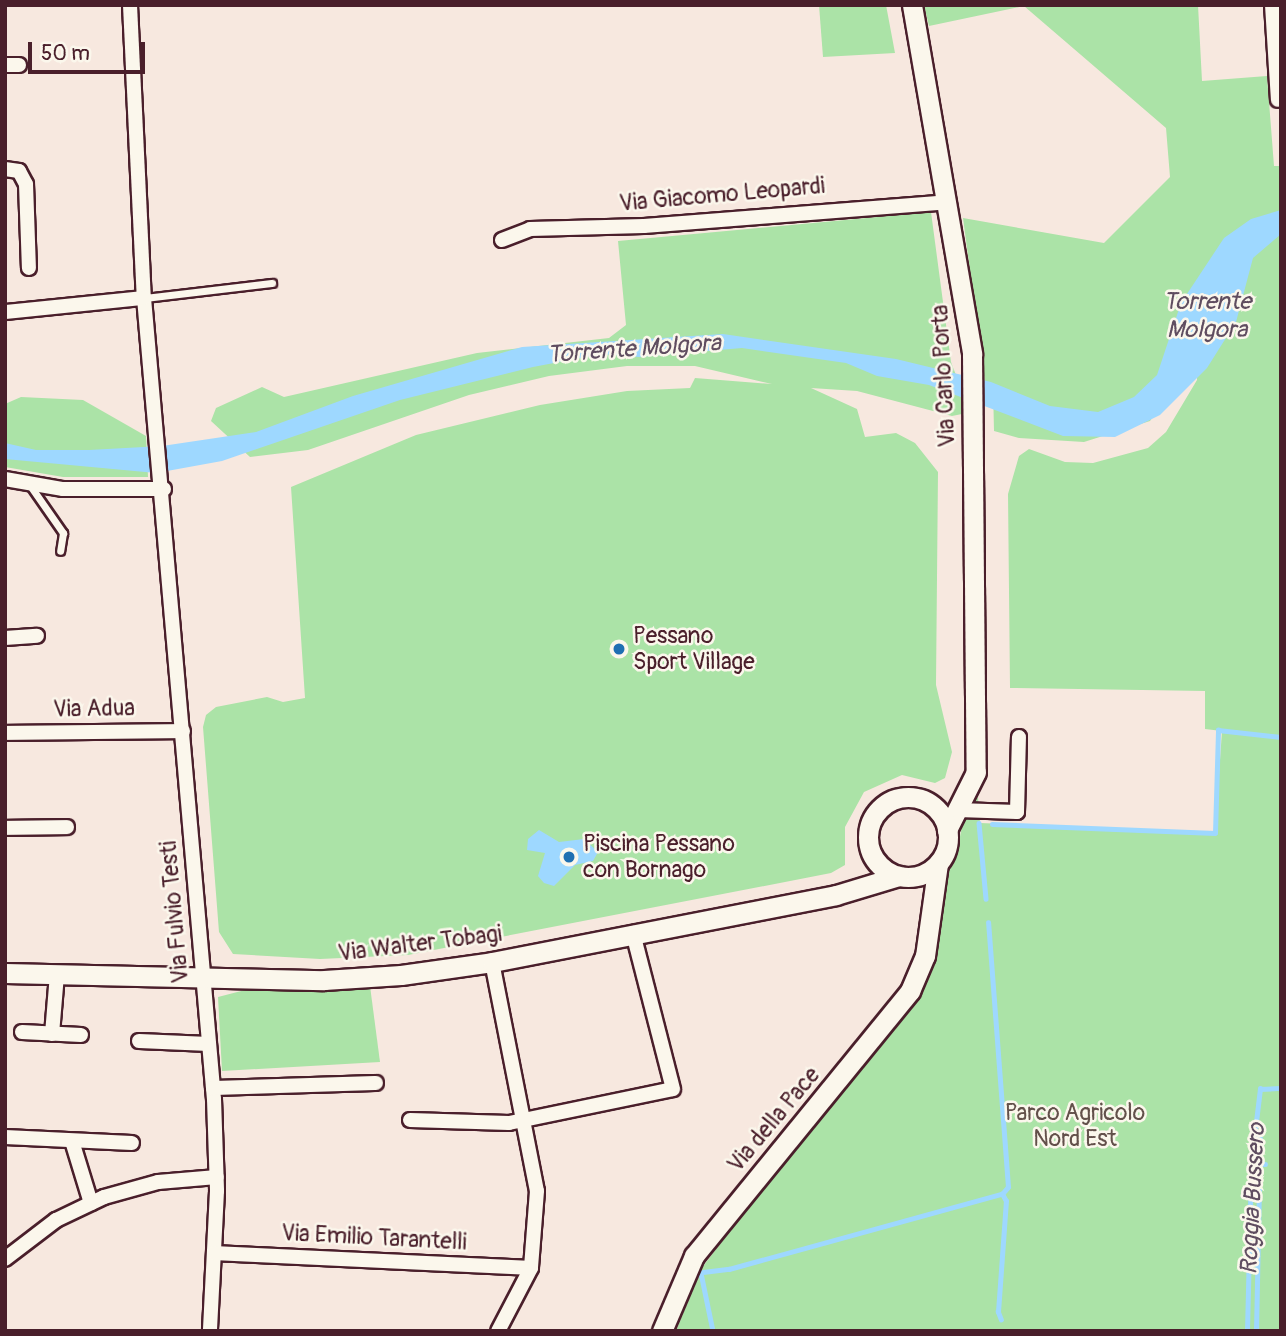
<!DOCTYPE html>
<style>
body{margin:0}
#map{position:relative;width:1286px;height:1336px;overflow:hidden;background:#f7e8df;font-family:Pangolin,sans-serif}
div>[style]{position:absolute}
.green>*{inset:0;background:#abe3a7}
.water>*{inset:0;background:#9ed8ff}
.stream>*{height:4.5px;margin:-2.25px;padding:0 2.25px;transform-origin:2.25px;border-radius:2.25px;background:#9ed8ff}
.roads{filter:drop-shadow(2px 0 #4a1f2b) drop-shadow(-2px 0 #4a1f2b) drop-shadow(0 2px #4a1f2b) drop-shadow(0 -2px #4a1f2b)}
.lane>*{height:7px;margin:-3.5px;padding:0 3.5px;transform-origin:3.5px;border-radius:3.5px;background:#fbf7ec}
.street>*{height:14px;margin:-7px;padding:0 7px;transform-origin:7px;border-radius:7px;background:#fbf7ec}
.secondary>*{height:19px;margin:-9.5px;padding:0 9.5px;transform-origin:9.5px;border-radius:9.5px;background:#fbf7ec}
.secondary>.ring{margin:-9.5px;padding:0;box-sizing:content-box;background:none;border:19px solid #fbf7ec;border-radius:50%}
.dots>*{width:19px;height:19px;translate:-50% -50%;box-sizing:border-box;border:4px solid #fbf7ec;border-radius:50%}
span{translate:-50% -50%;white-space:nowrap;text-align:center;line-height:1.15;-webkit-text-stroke:5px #fbf7ec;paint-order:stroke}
.street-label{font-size:23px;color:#4a1f2b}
.poi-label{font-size:23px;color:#4a1f2b}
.left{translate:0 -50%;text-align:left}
.park-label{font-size:23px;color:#62504a}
.water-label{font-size:24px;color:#5f4d60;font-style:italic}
.frame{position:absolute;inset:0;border:7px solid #4a1f2b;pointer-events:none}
.scale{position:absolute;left:28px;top:42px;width:117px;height:32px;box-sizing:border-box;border:4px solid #4a1f2b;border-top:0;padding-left:9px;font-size:21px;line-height:24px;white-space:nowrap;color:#4a1f2b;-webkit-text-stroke:5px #fbf7ec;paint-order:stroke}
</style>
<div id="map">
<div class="green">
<div style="clip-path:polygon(819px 5px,886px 5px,895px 53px,823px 57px)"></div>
<div style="clip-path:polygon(924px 5px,1198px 5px,1202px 81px,1267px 76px,1274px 166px,1281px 166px,1281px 1331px,676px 1331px,701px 1269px,839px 1087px,895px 1024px,941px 873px,957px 853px,964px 815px,978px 797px,980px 823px,1215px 832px,1222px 731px,1205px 729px,1205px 691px,1010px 688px,1008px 494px,1019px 456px,1029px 449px,1065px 462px,1093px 463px,1148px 448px,1166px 432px,1197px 380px,1196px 355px,1150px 421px,1084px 442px,1019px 438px,994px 431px,993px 387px,985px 383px,963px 218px,1104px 243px,1170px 177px,1166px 128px,1024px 6px,929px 26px)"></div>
<div style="clip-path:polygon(931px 212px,951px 362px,964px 396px,962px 414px,952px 416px,857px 391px,811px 388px,857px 409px,865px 437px,896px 433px,915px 443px,938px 472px,936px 685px,952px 752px,945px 778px,935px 783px,902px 775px,864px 792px,845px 827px,845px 865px,831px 873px,408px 955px,320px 959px,233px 954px,219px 932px,203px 727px,206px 715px,216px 707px,267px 697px,283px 702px,305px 698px,291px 487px,416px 435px,540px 405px,627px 391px,690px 388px,695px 378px,772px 384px,695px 366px,627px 366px,549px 376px,469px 395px,308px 450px,250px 457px,211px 421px,216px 408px,262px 387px,284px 397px,477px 353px,609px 338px,626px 325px,618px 241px)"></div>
<div style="clip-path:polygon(21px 397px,83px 400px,146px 436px,148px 477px,63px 477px,5px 467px,5px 404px)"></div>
<div style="clip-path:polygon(370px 986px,380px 1062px,222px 1071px,218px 997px,249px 989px)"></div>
</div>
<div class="water">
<div style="clip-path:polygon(1281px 210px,1281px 234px,1253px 258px,1236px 322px,1207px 368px,1160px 415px,1115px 437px,1063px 436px,929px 385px,877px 376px,846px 363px,742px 348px,639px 357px,601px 354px,533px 367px,400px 400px,222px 461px,156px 473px,5px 459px,5px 443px,36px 450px,89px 450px,162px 446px,256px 432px,353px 396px,522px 347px,723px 334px,896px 359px,991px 382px,1050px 406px,1098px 412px,1134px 397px,1157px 375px,1181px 303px,1224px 238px,1251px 219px)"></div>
<div style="clip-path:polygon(539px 830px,559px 842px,584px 839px,598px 852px,593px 861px,575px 865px,554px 886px,544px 883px,538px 876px,545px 853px,527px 850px,528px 839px)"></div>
</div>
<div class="stream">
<div style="left:979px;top:823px;width:76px;rotate:84.7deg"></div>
<div style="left:992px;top:824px;width:223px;rotate:2.3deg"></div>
<div style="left:1215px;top:833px;width:103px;rotate:-88.3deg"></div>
<div style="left:1218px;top:730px;width:63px;rotate:6.3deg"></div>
<div style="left:1251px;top:1163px;width:14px;rotate:4deg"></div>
<div style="left:703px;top:1272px;width:26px;rotate:-7deg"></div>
<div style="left:729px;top:1269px;width:283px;rotate:-15.4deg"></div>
<div style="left:1002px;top:1194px;width:9px;rotate:-49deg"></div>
<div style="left:1008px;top:1187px;width:265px;rotate:-94.3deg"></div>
<div style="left:701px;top:1273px;width:59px;rotate:78.3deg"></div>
<div style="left:1001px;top:1320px;width:9px;rotate:-111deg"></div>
<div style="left:998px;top:1312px;width:111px;rotate:-85.9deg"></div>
<div style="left:1006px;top:1201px;width:8px;rotate:-120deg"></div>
<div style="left:1247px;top:1331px;width:168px;rotate:-88.6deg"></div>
<div style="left:1251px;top:1163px;width:75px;rotate:-83.1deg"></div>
<div style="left:1260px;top:1089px;width:21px;rotate:-3deg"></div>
<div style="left:1256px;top:1331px;width:192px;rotate:-88.8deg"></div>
</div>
<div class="roads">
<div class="lane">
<div style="left:144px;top:298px;width:129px;rotate:-6.7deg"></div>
<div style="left:29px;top:484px;width:60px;rotate:55.2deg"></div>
<div style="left:63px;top:533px;width:18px;rotate:99deg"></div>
</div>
<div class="street">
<div style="left:130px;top:5px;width:293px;rotate:87.3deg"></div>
<div style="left:144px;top:298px;width:804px;rotate:85.01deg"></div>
<div style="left:214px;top:1099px;width:92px;rotate:88.1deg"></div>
<div style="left:217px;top:1191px;width:140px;rotate:92.9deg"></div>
<div style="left:1272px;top:5px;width:95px;rotate:86.4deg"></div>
<div style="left:5px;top:65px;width:14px"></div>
<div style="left:5px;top:169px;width:14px;rotate:8deg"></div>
<div style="left:19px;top:171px;width:15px;rotate:62deg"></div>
<div style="left:26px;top:184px;width:84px;rotate:88deg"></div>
<div style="left:502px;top:240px;width:30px;rotate:-21deg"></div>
<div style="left:530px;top:229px;width:114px;rotate:-1.5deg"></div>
<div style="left:644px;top:226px;width:304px;rotate:-4.5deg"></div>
<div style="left:5px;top:312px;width:140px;rotate:-5.8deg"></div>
<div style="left:5px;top:479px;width:59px;rotate:9.8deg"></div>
<div style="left:63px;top:489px;width:101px"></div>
<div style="left:5px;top:638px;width:32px;rotate:-4deg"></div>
<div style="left:5px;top:733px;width:178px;rotate:-0.6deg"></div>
<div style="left:958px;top:810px;width:59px;rotate:1.9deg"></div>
<div style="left:1017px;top:812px;width:75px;rotate:-88.5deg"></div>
<div style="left:5px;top:828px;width:62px;rotate:-0.9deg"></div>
<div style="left:492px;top:962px;width:233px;rotate:78.9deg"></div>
<div style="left:537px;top:1191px;width:77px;rotate:94.5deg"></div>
<div style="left:531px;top:1268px;width:71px;rotate:117.6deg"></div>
<div style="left:22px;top:1032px;width:59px;rotate:2.9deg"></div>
<div style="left:52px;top:1034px;width:60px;rotate:-85.2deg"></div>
<div style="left:139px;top:1041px;width:70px;rotate:2.5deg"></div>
<div style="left:213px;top:1088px;width:163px;rotate:-1.8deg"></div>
<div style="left:410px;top:1120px;width:99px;rotate:1.7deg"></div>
<div style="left:509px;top:1123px;width:167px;rotate:-11.7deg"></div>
<div style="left:673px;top:1089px;width:161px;rotate:-104.4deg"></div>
<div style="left:5px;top:1137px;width:127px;rotate:2.7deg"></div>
<div style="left:72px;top:1141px;width:65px;rotate:73deg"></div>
<div style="left:215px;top:1253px;width:316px;rotate:2.7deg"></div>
<div style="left:5px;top:1259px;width:64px;rotate:-37.4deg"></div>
<div style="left:56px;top:1220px;width:53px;rotate:-25.6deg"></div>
<div style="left:104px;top:1197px;width:56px;rotate:-15.5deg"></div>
<div style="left:158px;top:1182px;width:59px;rotate:-4.8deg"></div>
</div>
<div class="secondary">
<div style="left:912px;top:5px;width:354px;rotate:80.2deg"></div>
<div style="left:972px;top:354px;width:418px;rotate:89.5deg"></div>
<div style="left:976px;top:772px;width:65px;rotate:116.6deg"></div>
<div class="ring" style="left:868px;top:797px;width:61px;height:61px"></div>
<div style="left:5px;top:973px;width:319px;rotate:1.3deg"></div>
<div style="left:324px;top:980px;width:77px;rotate:-3.7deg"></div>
<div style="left:401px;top:975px;width:92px;rotate:-8.1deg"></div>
<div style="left:492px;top:962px;width:350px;rotate:-11deg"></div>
<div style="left:836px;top:895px;width:66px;rotate:-16.8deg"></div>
<div style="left:662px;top:1331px;width:82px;rotate:-66.9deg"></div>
<div style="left:694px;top:1256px;width:342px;rotate:-50.8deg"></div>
<div style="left:910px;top:991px;width:38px;rotate:-67deg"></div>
<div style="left:925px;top:956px;width:93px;rotate:-82deg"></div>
</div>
</div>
<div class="dots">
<div style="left:619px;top:649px;background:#1f6fb2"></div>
<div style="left:569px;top:857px;background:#1f6fb2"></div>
</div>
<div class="street-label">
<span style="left:722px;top:195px;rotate:-5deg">Via Giacomo Leopardi</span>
<span style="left:944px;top:376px;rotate:-93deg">Via Carlo Porta</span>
<span style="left:94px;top:709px;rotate:-1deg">Via Adua</span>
<span style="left:175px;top:912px;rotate:-95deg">Via Fulvio Testi</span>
<span style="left:420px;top:944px;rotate:-7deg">Via Walter Tobagi</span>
<span style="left:774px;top:1120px;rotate:-50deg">Via della Pace</span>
<span style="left:374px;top:1238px;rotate:3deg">Via Emilio Tarantelli</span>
</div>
<div class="poi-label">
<span class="left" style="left:633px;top:649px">Pessano<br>Sport Village</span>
<span class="left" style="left:583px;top:857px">Piscina Pessano<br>con Bornago</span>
</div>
<div class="park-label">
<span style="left:1075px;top:1126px">Parco Agricolo<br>Nord Est</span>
</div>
<div class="water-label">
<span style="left:1207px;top:316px">Torrente<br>Molgora</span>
<span style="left:634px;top:349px;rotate:-4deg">Torrente Molgora</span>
<span style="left:1253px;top:1199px;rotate:-87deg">Roggia Bussero</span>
</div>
<div class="frame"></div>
<div class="scale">50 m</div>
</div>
